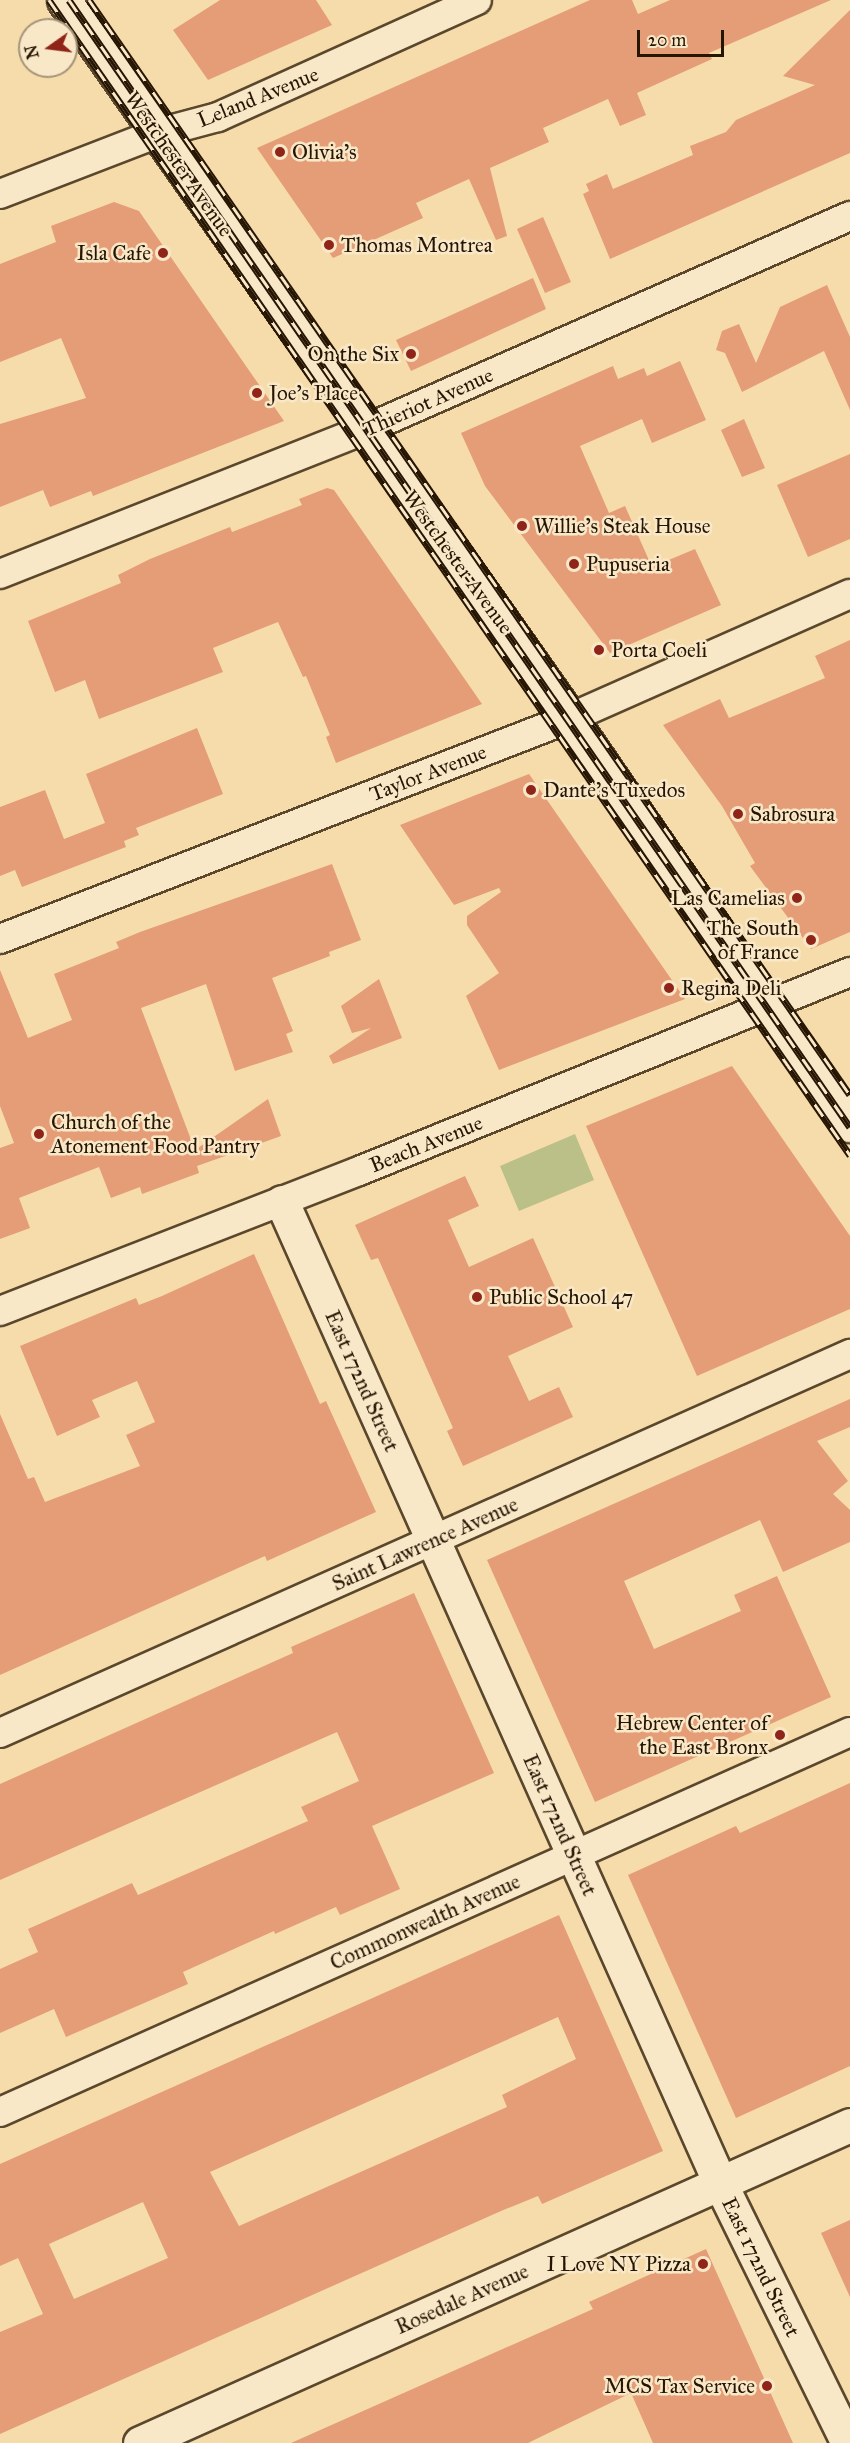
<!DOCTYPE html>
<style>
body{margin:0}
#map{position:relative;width:850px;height:2443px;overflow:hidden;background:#f6dcab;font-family:"IM FELL Great Primer",serif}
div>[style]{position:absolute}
.green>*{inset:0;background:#bbc089}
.building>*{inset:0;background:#e49d77}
.roads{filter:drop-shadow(2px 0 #5a472c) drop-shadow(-2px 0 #5a472c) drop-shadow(0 2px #5a472c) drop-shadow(0 -2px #5a472c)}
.minor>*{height:28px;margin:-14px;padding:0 14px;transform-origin:14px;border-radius:14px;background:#f9e8c8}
.tertiary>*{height:33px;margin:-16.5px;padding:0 16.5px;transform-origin:16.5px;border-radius:16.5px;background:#f9e8c8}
.secondary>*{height:33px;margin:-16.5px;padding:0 16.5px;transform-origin:16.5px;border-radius:16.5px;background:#f9e8c8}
.rail>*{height:7px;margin-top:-3.5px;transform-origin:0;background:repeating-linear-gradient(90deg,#f9e8c8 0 14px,#261502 0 28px);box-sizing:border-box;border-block:2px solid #261502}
.dots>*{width:16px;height:16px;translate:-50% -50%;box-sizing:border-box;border:3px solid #f9e8c8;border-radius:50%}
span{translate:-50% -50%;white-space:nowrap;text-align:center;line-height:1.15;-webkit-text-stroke:5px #f9e8c8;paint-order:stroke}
.street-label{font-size:21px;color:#261502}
.poi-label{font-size:21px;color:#261502}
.left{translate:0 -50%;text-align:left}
.right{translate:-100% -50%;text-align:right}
.north{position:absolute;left:18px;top:18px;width:60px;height:60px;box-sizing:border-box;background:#f9e8c8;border:2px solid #a59479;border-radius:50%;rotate:256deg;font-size:16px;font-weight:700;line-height:24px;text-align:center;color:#261502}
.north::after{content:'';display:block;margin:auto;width:21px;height:27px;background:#8f2418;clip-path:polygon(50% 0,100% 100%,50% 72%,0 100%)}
.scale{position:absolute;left:637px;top:30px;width:87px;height:27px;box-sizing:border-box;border:3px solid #261502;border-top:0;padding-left:8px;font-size:18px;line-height:21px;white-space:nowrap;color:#261502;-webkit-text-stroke:4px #f9e8c8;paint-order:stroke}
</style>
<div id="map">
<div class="green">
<div style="clip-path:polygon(575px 1134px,594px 1180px,519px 1211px,500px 1166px)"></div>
</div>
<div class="building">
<div style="clip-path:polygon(220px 0,316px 0,332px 25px,208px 80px,173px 30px)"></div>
<div style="clip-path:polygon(590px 0,632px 0,638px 14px,670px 0,831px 0,709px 53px,712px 59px,637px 93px,646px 115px,620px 126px,608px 99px,543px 128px,549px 142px,490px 168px,507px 236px,496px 240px,469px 179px,416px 203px,423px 218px,333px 258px,257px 148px)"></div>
<div style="clip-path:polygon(850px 10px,850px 153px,610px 259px,583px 194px,589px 191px,586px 184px,607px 174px,613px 189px,693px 155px,690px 146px,726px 132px,736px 120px,815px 85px,783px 76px)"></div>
<div style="clip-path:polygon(114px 202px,139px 211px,284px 421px,93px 496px,91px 491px,50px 507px,43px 490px,0 507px,0 424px,86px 398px,61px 338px,0 362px,0 264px,56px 242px,51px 226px)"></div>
<div style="clip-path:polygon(543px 217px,571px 282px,545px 293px,517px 229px)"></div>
<div style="clip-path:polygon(533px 278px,546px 309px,411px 371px,396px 340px)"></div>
<div style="clip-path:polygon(827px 285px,850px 337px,850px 410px,824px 351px,742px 392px,725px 353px,716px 350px,722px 331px,739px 324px,756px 363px,780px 307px)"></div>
<div style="clip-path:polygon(680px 361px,706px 420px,652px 443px,642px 419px,580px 446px,609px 513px,625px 506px,652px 567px,695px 549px,721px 605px,610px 653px,485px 486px,461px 433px,613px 366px,618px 379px,644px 368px,647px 376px)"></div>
<div style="clip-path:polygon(744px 419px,765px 468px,742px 477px,721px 430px)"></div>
<div style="clip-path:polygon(850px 454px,850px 539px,808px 557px,777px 485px)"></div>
<div style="clip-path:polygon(327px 488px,334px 490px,482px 704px,336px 763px,326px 737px,330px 735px,306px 676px,303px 677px,278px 622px,213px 648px,223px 672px,99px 719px,85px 680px,55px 692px,28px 621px,121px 583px,118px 575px,150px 559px,230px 527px,232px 532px,302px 505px,299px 499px)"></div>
<div style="clip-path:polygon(850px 640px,850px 932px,811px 949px,750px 866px,755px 863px,722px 806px,663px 725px,720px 699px,729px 718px,825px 678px,815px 656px)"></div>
<div style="clip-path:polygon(197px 728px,223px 794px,136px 828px,139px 835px,124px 841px,126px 847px,22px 887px,15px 870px,0 876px,0 807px,45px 790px,64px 839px,105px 823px,86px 774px)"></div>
<div style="clip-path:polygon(529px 774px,685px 999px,499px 1070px,466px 996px,499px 973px,467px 925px,467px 916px,501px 892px,499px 888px,454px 905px,400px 825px)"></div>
<div style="clip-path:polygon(332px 864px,361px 940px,329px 952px,330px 956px,272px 978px,293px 1031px,286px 1034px,293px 1052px,235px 1071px,206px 984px,141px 1008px,195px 1150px,268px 1099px,281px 1136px,197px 1166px,199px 1173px,142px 1194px,140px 1187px,111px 1198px,99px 1167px,19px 1198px,30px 1228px,0 1239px,0 1148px,14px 1143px,0 1106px,0 970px,28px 1038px,72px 1020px,54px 974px,119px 948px,116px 942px,140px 932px)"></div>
<div style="clip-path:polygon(379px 979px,402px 1038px,333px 1064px,329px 1056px,371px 1028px,352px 1033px,341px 1006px)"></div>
<div style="clip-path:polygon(732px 1066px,850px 1236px,850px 1309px,697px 1376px,586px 1126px)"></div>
<div style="clip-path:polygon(465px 1176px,479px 1206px,448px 1220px,469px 1267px,533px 1238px,573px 1327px,508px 1356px,529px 1401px,559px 1387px,573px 1417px,463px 1466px,447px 1431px,453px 1428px,378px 1258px,371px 1260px,355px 1225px)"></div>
<div style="clip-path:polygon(254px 1254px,320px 1404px,326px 1401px,376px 1512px,267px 1561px,265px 1556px,0 1675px,0 1414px,28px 1479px,34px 1477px,45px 1502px,140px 1466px,126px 1435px,155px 1422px,137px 1381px,92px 1400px,100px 1417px,57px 1436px,20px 1346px,136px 1298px,139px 1305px,162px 1296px)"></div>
<div style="clip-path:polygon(850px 1399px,850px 1427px,817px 1441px,848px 1481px,833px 1494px,850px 1510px,850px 1542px,783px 1572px,760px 1520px,624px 1581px,654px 1649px,741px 1611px,734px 1595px,777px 1576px,831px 1697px,595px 1802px,487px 1560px)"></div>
<div style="clip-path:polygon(414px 1593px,494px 1773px,372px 1826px,400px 1889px,340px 1915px,336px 1907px,275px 1934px,274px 1931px,183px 1972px,188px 1984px,66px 2037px,54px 2009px,0 2033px,0 1969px,38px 1952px,28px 1929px,132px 1883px,138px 1895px,308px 1821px,301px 1807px,359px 1781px,337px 1732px,0 1880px,0 1784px,293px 1653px,291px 1647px)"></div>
<div style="clip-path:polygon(850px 1783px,850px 2066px,736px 2118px,628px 1875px,736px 1826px,740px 1833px)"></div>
<div style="clip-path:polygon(evenodd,559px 1915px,663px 2151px,542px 2204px,538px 2196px,501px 2211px,0 2434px,0 2332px,43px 2314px,18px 2258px,0 2266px,0 2164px,559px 1915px,558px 2017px,576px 2059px,502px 2095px,507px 2107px,239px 2226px,210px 2172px,558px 2017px,559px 1915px,143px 2202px,168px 2258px,74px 2299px,49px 2244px,143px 2202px)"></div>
<div style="clip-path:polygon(850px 2220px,850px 2297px,821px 2233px)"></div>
<div style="clip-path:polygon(706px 2249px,793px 2443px,653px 2443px,631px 2393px,528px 2443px,291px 2443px,593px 2309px,589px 2302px)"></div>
</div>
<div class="roads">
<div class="minor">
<div style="left:0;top:194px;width:169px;rotate:-21.1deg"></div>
<div style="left:158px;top:133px;width:62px;rotate:-14.9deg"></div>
<div style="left:218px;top:117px;width:284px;rotate:-24.3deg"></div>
<div style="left:0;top:574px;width:391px;rotate:-21.6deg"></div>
<div style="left:364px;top:430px;width:531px;rotate:-23.77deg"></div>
<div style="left:0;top:939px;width:611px;rotate:-21.19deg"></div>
<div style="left:570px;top:718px;width:306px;rotate:-23.9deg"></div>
<div style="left:0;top:1311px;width:385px;rotate:-21.3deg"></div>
<div style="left:359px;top:1171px;width:530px;rotate:-22.06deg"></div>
<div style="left:0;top:1733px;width:931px;rotate:-24.03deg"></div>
<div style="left:0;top:2112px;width:931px;rotate:-24.09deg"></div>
</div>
<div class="tertiary">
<div style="left:282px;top:1202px;width:1074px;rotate:65.94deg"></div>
<div style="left:720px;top:2183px;width:290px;rotate:63.8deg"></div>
<div style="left:140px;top:2443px;width:778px;rotate:-24.13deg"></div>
</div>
<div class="secondary">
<div style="left:64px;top:0;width:878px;rotate:54.83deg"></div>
<div style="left:570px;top:718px;width:494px;rotate:55.5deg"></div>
</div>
</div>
<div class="rail">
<div style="left:49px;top:0;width:1406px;rotate:55.26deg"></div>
<div style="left:69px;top:0;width:1371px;rotate:55.28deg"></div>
<div style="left:89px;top:0;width:1333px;rotate:55.2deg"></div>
</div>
<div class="dots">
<div style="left:280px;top:152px;background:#8f2418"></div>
<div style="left:329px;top:245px;background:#8f2418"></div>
<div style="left:163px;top:253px;background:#8f2418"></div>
<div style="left:411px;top:354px;background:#8f2418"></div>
<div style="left:257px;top:393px;background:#8f2418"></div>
<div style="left:522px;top:526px;background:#8f2418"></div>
<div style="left:574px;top:564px;background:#8f2418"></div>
<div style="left:599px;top:650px;background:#8f2418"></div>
<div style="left:531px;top:790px;background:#8f2418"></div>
<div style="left:738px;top:814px;background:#8f2418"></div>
<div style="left:797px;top:898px;background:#8f2418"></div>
<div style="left:811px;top:940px;background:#8f2418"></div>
<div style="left:669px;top:988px;background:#8f2418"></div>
<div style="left:39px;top:1134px;background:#8f2418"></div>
<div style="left:477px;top:1297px;background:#8f2418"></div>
<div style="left:780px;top:1735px;background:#8f2418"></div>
<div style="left:703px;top:2264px;background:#8f2418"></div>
<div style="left:767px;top:2386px;background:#8f2418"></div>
</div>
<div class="street-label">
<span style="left:258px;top:97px;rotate:-22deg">Leland Avenue</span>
<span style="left:179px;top:164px;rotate:55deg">Westchester Avenue</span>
<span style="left:428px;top:402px;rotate:-24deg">Thieriot Avenue</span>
<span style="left:458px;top:562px;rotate:54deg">Westchester Avenue</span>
<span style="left:428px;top:773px;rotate:-21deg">Taylor Avenue</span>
<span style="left:426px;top:1144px;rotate:-22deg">Beach Avenue</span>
<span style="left:362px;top:1381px;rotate:66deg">East 172nd Street</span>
<span style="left:425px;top:1544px;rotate:-24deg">Saint Lawrence Avenue</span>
<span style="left:560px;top:1825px;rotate:66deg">East 172nd Street</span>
<span style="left:425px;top:1922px;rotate:-24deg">Commonwealth Avenue</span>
<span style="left:761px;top:2267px;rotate:64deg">East 172nd Street</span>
<span style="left:462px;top:2299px;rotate:-24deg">Rosedale Avenue</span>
</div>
<div class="poi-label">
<span class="left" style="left:292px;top:152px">Olivia's</span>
<span class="left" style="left:341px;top:245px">Thomas Montrea</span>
<span class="right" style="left:151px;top:253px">Isla Cafe</span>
<span class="right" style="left:399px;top:354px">On the Six</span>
<span class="left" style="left:269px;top:393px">Joe's Place</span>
<span class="left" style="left:534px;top:526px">Willie's Steak House</span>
<span class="left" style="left:586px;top:564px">Pupuseria</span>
<span class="left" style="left:611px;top:650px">Porta Coeli</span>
<span class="left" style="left:543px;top:790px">Dante's Tuxedos</span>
<span class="left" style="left:750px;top:814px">Sabrosura</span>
<span class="right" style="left:785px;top:898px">Las Camelias</span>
<span class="right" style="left:799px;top:940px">The South<br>of France</span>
<span class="left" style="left:681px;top:988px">Regina Deli</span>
<span class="left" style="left:51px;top:1134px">Church of the<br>Atonement Food Pantry</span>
<span class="left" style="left:489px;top:1297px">Public School 47</span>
<span class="right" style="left:768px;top:1735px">Hebrew Center of<br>the East Bronx</span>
<span class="right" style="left:691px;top:2264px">I Love NY Pizza</span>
<span class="right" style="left:755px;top:2386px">MCS Tax Service</span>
</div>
<div class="north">N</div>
<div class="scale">20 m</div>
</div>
